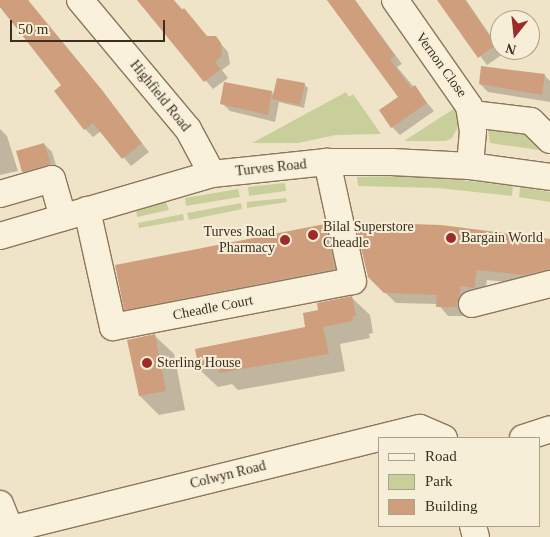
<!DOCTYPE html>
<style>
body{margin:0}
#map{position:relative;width:550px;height:537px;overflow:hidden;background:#f0e4c8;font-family:"Times New Roman",serif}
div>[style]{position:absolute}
.green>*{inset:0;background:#c9cf9b}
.shadow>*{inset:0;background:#0003}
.building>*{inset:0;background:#cf9f7d}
.roads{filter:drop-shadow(1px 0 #8d765c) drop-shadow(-1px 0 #8d765c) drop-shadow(0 1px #8d765c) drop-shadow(0 -1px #8d765c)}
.minor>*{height:26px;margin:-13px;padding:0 13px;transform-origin:13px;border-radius:13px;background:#faf1dc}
.dots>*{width:14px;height:14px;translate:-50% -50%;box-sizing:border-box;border:2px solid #f7eed8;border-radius:50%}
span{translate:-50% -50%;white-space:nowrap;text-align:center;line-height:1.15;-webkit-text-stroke:4px #f7eed8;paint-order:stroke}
.street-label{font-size:14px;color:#3d2e20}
.poi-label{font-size:14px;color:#3d2e20}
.left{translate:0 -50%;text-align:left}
.right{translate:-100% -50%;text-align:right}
.legend{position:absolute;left:378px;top:437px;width:162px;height:90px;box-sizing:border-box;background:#f7eed8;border:1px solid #ada18e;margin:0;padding:6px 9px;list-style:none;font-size:15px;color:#3d2e20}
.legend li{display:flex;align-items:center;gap:10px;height:25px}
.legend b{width:25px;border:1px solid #ada18e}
.north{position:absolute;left:490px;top:10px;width:50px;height:50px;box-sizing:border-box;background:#f7eed8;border:1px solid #ada18e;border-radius:50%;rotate:196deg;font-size:14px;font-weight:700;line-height:20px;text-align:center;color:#3d2e20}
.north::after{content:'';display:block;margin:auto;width:18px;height:22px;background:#9e2a2b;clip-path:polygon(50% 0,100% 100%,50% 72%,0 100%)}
.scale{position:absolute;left:10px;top:20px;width:155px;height:22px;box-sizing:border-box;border:2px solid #3d2e20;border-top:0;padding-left:6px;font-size:15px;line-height:18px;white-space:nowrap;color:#3d2e20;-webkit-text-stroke:4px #f7eed8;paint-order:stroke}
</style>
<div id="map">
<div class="green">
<div style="clip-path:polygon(346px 92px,349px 97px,353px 94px,381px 134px,336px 135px,298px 143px,252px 143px)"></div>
<div style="clip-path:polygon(455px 108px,459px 125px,452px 138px,446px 141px,404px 141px)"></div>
<div style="clip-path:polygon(487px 124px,523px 129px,545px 151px,490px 143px)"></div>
<div style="clip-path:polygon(399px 176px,453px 179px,513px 186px,512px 196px,438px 188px,358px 186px,357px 177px)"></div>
<div style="clip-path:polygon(285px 183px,286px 191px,249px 196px,248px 187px)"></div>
<div style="clip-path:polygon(520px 187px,550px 192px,550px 202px,519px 197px)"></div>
<div style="clip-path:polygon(238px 189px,240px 197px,186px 206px,185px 198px)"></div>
<div style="clip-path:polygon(286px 198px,287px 202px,247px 208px,247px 202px)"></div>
<div style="clip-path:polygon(166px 202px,169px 210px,137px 217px,136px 209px)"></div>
<div style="clip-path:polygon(241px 203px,242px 209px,189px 220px,187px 213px)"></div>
<div style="clip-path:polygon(183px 214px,184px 220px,139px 228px,138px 223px)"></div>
</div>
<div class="shadow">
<div style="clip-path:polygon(0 0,28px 0,149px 152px,131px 166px,101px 131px,93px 137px,85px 129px,56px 91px,62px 85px,0 7px)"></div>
<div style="clip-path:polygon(137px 0,174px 0,207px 37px,215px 37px,228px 52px,230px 64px,222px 70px,228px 78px,213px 89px)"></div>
<div style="clip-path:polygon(327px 0,355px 0,402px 64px,397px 67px,434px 111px,400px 135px,392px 127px,380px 111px,399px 97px)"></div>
<div style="clip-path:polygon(439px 0,466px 0,503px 54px,487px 65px)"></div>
<div style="clip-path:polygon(544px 75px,550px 81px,550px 102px,488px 92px,480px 84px)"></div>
<div style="clip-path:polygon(304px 84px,308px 88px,304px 108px,279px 102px,275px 122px,230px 111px,222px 103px,272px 92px,274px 95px)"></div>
<div style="clip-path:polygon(0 129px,7px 136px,18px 171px,0 175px)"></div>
<div style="clip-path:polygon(44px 144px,52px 152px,58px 172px,31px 179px,23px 171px)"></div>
<div style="clip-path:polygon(325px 225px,333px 233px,342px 277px,134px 317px,126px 309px)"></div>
<div style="clip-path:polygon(550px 240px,550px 283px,534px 285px,487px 280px,484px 297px,470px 296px,467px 316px,448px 316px,438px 304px,396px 303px,369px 277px)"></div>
<div style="clip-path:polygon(352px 298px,370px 315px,373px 333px,369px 334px,370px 338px,340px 344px,345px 371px,238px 390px,232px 384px,218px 387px,200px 370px,307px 328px,320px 311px)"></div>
<div style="clip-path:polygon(155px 336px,174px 354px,185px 410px,159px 415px,140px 396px)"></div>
</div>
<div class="building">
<div style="clip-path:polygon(0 0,28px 0,102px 90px,142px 143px,122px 159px,93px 123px,84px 130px,54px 91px,61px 85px,0 7px)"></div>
<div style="clip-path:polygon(137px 0,173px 0,182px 10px,184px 8px,207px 36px,216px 36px,221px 43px,222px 56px,215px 62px,221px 69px,204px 82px)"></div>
<div style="clip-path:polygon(327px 0,355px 0,395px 56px,390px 59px,411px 88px,415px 85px,427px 103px,391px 128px,379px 110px,398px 97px)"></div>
<div style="clip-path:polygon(437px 0,465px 0,496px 45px,478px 58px)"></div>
<div style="clip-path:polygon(481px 66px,545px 74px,542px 95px,479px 84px)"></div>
<div style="clip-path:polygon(277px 78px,305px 83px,300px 105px,272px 99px)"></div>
<div style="clip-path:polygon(224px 82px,272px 91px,268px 115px,220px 104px)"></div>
<div style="clip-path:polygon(44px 143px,51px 164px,22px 172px,16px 151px)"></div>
<div style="clip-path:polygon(355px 222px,441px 225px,550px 239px,550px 269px,523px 275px,477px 270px,474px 288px,461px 286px,457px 307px,436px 307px,437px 295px,384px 293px,368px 277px)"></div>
<div style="clip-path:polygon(325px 224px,335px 269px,124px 310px,115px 265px)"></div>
<div style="clip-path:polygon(352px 296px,356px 316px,352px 317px,353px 321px,323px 327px,329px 354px,219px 373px,218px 366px,199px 370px,195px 349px,305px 327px,303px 313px,318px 310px,317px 303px)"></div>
<div style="clip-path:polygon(155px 334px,166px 391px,139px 396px,127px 340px)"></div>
</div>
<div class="roads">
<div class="minor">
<div style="left:80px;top:0;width:168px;rotate:50.1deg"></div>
<div style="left:188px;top:129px;width:51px;rotate:61.9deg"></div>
<div style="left:395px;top:0;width:129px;rotate:55.1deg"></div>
<div style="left:469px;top:106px;width:25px;rotate:81deg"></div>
<div style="left:473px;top:131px;width:35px;rotate:95deg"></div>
<div style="left:472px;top:114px;width:59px;rotate:6.8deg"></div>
<div style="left:531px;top:121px;width:27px;rotate:45deg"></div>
<div style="left:0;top:194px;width:54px;rotate:-16.1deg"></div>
<div style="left:52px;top:179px;width:40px;rotate:74deg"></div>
<div style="left:87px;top:210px;width:120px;rotate:77.5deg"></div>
<div style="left:113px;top:327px;width:244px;rotate:-10.9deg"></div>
<div style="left:353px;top:281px;width:122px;rotate:-102.3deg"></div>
<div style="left:0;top:236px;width:221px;rotate:-16.3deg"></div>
<div style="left:212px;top:174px;width:29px;rotate:-6deg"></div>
<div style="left:241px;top:171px;width:86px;rotate:-6deg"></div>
<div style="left:327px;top:162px;width:65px"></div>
<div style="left:392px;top:162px;width:78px;rotate:2.9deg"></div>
<div style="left:470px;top:166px;width:81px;rotate:7.8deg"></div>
<div style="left:472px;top:304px;width:81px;rotate:-14.4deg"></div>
<div style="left:523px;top:438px;width:28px;rotate:-18deg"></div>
<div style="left:0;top:504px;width:35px;rotate:68deg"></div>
<div style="left:473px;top:526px;width:11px;rotate:75deg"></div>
<div style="left:11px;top:529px;width:421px;rotate:-13.9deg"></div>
<div style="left:420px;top:428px;width:26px;rotate:23deg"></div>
</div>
</div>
<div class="dots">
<div style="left:313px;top:235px;background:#9e2a2b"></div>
<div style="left:451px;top:238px;background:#9e2a2b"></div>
<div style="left:285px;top:240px;background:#9e2a2b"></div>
<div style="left:147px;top:363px;background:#9e2a2b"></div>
</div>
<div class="street-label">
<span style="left:441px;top:65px;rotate:54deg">Vernon Close</span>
<span style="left:160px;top:96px;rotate:51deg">Highfield Road</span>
<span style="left:271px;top:168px;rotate:-6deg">Turves Road</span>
<span style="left:213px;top:308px;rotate:-11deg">Cheadle Court</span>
<span style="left:228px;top:475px;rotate:-14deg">Colwyn Road</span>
</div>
<div class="poi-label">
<span class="left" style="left:323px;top:235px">Bilal Superstore<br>Cheadle</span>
<span class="right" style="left:275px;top:240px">Turves Road<br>Pharmacy</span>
<span class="left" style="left:461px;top:238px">Bargain World</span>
<span class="left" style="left:157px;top:363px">Sterling House</span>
</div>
<ul class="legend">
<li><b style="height:6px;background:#faf1dc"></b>Road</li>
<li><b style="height:14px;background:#c9cf9b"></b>Park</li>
<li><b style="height:14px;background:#cf9f7d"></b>Building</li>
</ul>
<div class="north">N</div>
<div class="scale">50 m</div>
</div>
